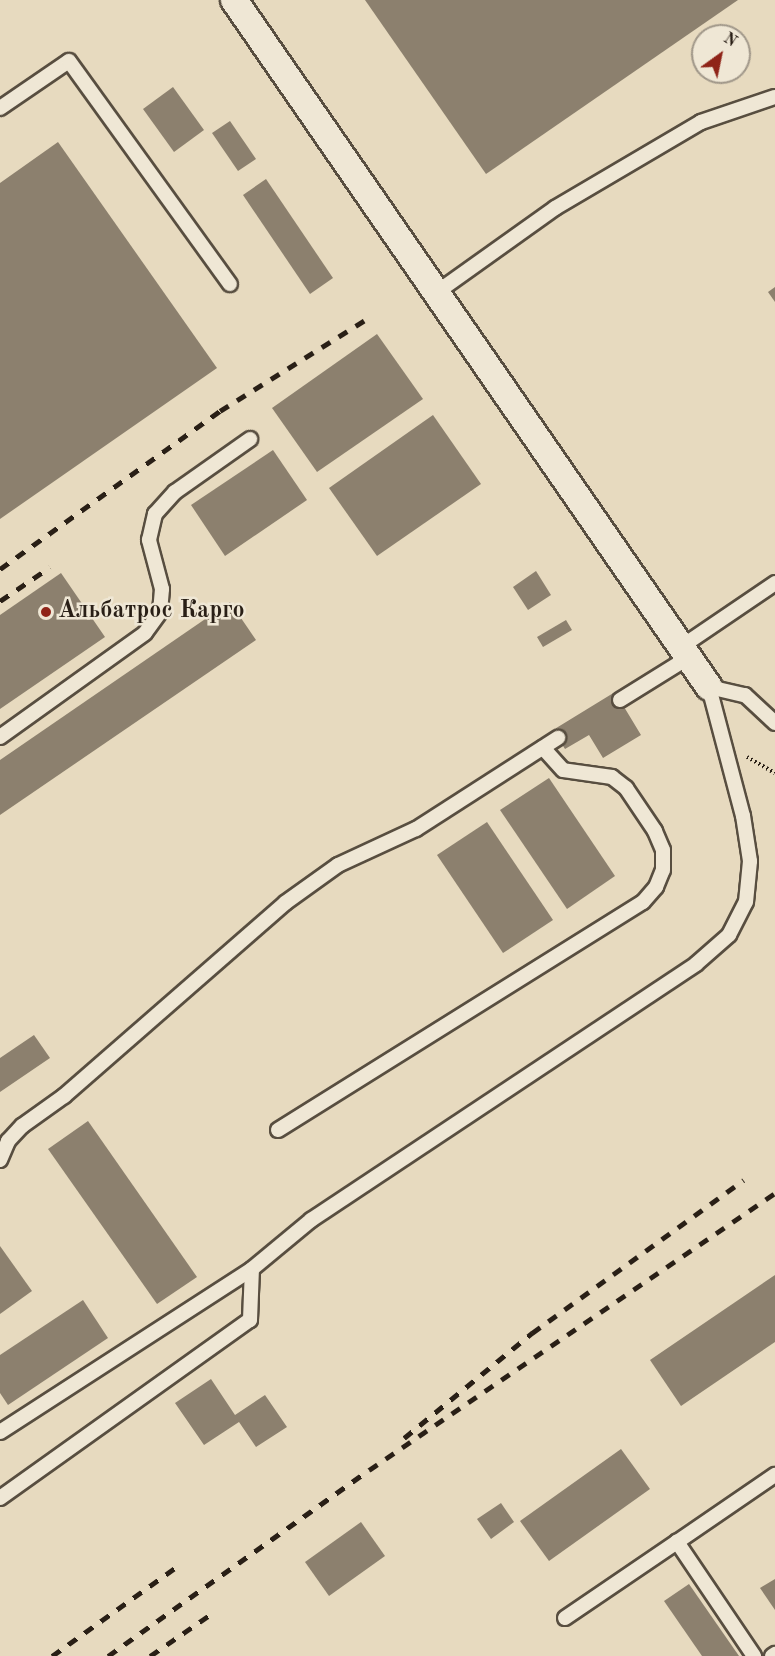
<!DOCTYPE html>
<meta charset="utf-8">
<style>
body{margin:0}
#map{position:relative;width:775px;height:1656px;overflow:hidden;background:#e7dabf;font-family:"Old Standard TT",serif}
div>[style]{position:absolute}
.building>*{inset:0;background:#8c806e}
.path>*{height:4px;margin-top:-2px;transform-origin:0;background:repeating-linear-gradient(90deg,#291f16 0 1.5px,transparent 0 4.5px)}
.roads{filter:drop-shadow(2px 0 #584e40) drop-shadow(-2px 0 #584e40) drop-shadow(0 2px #584e40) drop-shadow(0 -2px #584e40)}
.lane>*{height:14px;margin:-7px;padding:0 7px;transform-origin:7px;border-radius:7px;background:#efe7d5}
.street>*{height:26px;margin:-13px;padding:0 13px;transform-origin:13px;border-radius:13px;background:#efe7d5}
.rail>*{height:4.5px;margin-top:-2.25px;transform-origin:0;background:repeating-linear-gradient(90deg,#291f16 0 10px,transparent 0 20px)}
.dots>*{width:16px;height:16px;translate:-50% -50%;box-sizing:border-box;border:3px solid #efe7d5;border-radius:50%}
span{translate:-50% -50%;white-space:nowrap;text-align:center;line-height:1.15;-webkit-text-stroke:5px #efe7d5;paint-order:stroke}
.poi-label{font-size:24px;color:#291f16;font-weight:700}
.left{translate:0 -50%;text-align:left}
.north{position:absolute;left:691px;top:24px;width:60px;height:60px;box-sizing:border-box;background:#efe7d5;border:2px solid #a09789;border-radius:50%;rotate:33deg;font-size:16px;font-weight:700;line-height:24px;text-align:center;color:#291f16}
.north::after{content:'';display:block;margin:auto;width:21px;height:27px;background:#8f2418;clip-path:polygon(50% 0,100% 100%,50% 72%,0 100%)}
</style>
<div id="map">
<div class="building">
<div style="clip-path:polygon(365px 0,738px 0,486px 174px)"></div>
<div style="clip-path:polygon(173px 87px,204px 130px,174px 152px,143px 109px)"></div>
<div style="clip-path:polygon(230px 121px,256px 159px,238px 171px,212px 133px)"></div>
<div style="clip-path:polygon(58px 142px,217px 368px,0 519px,0 183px)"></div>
<div style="clip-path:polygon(266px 179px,333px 278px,310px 294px,243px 195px)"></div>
<div style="clip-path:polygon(775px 287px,775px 302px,768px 292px)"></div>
<div style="clip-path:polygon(377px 334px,423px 399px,317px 472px,272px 408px)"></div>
<div style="clip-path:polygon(433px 415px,481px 484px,377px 556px,329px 488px)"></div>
<div style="clip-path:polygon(273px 450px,307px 500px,225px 556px,191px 505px)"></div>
<div style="clip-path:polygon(536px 571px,551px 595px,528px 610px,513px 587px)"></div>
<div style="clip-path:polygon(61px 573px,105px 637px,0 709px,0 615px)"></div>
<div style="clip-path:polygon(230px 602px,256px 640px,0 815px,0 760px)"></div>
<div style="clip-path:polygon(566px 620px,572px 630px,543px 647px,537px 637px)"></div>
<div style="clip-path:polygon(615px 692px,641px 735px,603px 758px,589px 735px,565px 749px,553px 730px)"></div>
<div style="clip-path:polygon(549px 778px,615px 876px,567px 909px,500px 810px)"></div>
<div style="clip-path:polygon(487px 822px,553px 920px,503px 953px,437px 855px)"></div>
<div style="clip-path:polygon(34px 1035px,50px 1058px,0 1092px,0 1058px)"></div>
<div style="clip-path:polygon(88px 1121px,197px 1277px,157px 1304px,48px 1149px)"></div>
<div style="clip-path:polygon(0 1246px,32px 1291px,0 1314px)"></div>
<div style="clip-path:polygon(775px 1275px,775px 1342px,681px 1406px,650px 1360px)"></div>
<div style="clip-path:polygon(83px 1300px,108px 1338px,8px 1405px,0 1393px,0 1355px)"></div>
<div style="clip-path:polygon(211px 1379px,235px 1415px,265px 1395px,287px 1427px,256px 1447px,239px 1422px,204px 1445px,175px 1403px)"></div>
<div style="clip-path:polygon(621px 1449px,650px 1489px,549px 1561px,520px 1521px)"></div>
<div style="clip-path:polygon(501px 1503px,514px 1522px,491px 1539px,477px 1519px)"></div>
<div style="clip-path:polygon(361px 1522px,385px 1556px,329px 1596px,305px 1562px)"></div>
<div style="clip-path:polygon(775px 1579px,775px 1610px,760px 1588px)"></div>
<div style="clip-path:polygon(689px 1584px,739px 1656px,702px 1656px,664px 1601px)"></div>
</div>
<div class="path">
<div style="left:747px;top:757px;width:32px;rotate:30deg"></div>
</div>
<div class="roads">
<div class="lane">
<div style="left:0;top:108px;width:83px;rotate:-34.3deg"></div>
<div style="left:69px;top:61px;width:275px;rotate:54.2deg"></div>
<div style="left:436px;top:293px;width:146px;rotate:-35.5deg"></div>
<div style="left:555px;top:208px;width:169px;rotate:-30.5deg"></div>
<div style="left:701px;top:122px;width:78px;rotate:-18.7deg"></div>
<div style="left:681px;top:647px;width:114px;rotate:-34.2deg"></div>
<div style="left:620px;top:700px;width:81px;rotate:-31.9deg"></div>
<div style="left:0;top:737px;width:178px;rotate:-35.6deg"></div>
<div style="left:145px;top:633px;width:26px;rotate:-54deg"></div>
<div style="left:160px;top:612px;width:23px;rotate:-85deg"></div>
<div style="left:162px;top:589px;width:51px;rotate:-104.9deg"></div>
<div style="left:149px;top:540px;width:27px;rotate:-77deg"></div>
<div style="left:155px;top:514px;width:30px;rotate:-48deg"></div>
<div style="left:175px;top:492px;width:92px;rotate:-35.2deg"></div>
<div style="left:278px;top:1130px;width:430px;rotate:-32deg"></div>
<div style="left:643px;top:902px;width:20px;rotate:-49deg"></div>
<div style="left:656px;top:887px;width:18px;rotate:-68deg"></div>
<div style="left:663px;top:870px;width:20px;rotate:-90deg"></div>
<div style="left:663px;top:850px;width:21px;rotate:-113deg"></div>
<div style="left:655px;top:831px;width:52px;rotate:-124deg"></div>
<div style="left:626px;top:788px;width:18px;rotate:-142deg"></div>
<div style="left:612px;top:777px;width:49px;rotate:-171.9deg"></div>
<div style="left:563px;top:770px;width:30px;rotate:-132deg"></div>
<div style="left:0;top:1160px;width:21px;rotate:-67deg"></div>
<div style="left:8px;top:1141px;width:21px;rotate:-47deg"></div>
<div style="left:22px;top:1126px;width:52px;rotate:-35.5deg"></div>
<div style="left:64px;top:1096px;width:293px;rotate:-41.1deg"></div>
<div style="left:285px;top:903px;width:65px;rotate:-35.6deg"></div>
<div style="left:338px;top:865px;width:86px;rotate:-24.8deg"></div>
<div style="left:416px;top:829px;width:169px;rotate:-32.7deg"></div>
<div style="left:0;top:1432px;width:300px;rotate:-32.9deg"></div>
<div style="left:0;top:1498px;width:307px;rotate:-35.5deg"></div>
<div style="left:250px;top:1320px;width:51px;rotate:-87.8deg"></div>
<div style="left:252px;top:1269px;width:77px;rotate:-39.7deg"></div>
<div style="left:311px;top:1220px;width:462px;rotate:-33.6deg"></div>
<div style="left:696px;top:964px;width:44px;rotate:-41.3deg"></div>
<div style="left:729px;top:935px;width:37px;rotate:-63deg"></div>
<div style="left:746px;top:902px;width:41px;rotate:-84.4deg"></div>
<div style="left:750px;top:861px;width:46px;rotate:-98.8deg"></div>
<div style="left:743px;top:816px;width:133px;rotate:-104.8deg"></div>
<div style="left:709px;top:687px;width:37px;rotate:13deg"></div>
<div style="left:745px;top:695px;width:41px;rotate:43deg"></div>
<div style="left:565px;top:1618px;width:135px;rotate:-34.2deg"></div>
<div style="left:754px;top:1656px;width:138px;rotate:-124deg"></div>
<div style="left:677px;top:1542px;width:119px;rotate:-34.4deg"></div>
<div style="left:772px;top:1656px;width:4px;rotate:-34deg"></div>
</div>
<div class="street">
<div style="left:234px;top:0;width:835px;rotate:55.34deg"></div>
</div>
</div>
<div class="rail">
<div style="left:0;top:569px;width:271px;rotate:-35.7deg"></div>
<div style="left:220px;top:411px;width:177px;rotate:-32.1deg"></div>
<div style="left:0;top:601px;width:60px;rotate:-34.2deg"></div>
<div style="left:404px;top:1438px;width:166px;rotate:-39.4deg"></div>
<div style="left:532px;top:1333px;width:261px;rotate:-35.9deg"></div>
<div style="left:52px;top:1656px;width:151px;rotate:-35.6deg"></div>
<div style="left:108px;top:1656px;width:320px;rotate:-35.5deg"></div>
<div style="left:369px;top:1470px;width:491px;rotate:-34.3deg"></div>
<div style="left:150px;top:1656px;width:74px;rotate:-34.5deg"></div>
</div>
<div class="dots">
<div style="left:46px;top:612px;background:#8f2418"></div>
</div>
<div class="poi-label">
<span class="left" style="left:58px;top:612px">Альбатрос Карго</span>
</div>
<div class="north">N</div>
</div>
